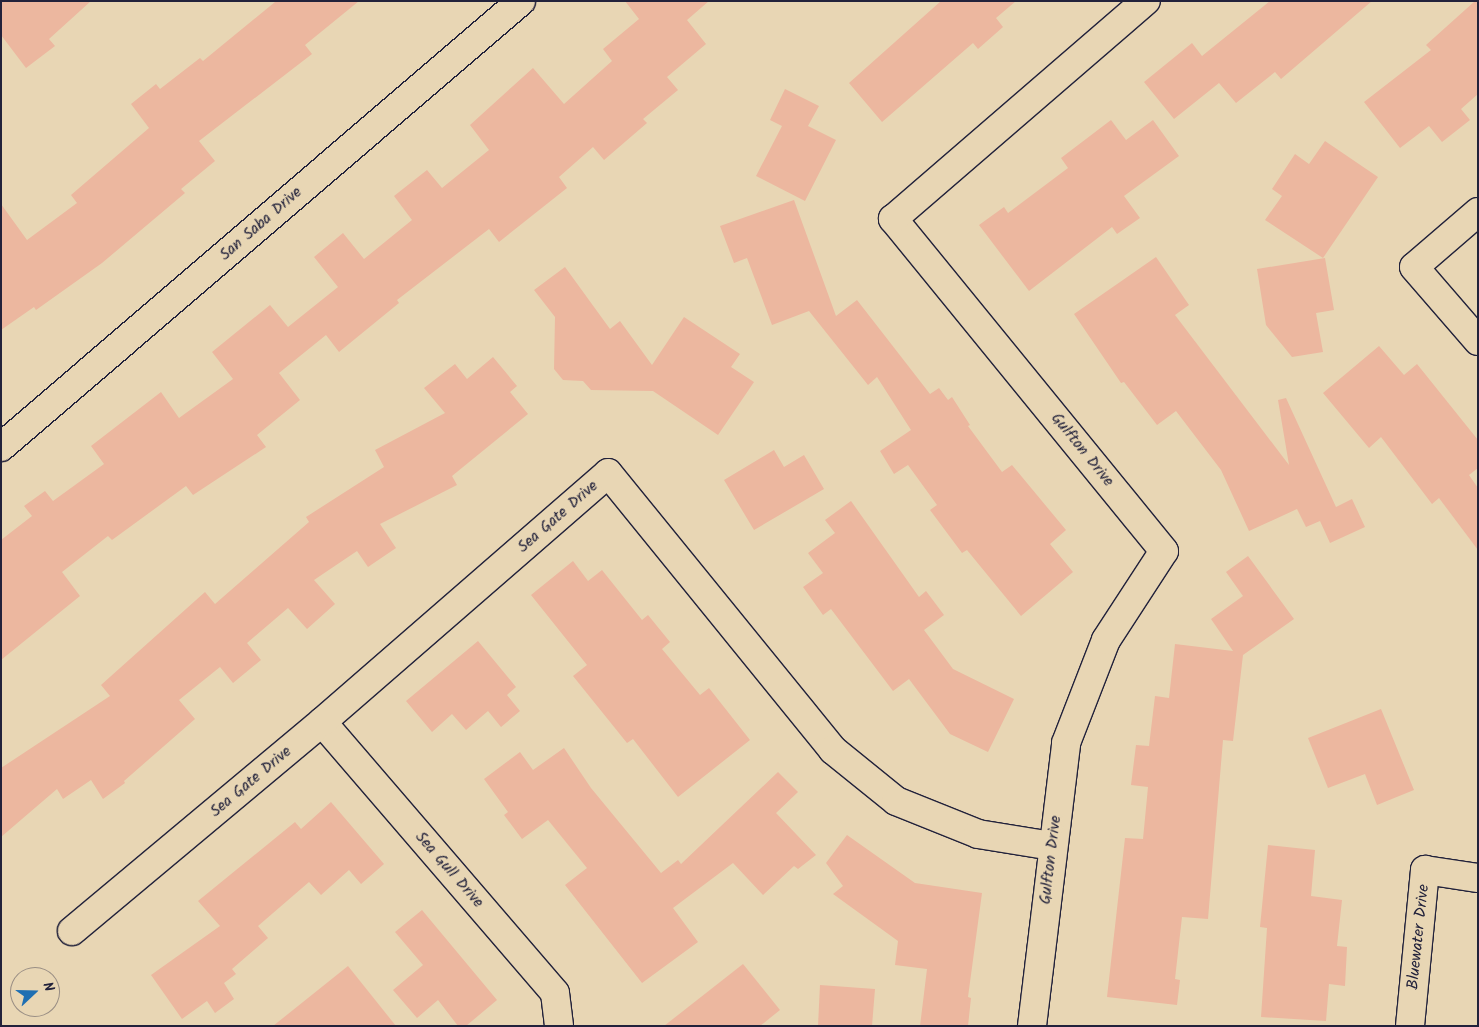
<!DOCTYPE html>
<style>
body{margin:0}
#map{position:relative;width:1479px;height:1027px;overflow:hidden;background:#e8d6b4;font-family:Kalam,sans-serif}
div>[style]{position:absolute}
.building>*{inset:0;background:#ecb79f}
.roads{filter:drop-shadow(1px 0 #22223b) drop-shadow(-1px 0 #22223b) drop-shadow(0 1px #22223b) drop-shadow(0 -1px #22223b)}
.minor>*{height:28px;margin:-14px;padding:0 14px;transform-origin:14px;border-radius:14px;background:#e8d6b4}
span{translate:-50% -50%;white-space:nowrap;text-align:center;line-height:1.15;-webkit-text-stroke:5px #e8d6b4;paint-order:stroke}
.street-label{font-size:16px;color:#22223b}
.frame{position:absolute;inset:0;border:2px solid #22223b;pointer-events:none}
.north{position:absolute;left:10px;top:967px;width:50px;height:50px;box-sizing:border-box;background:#e8d6b4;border:1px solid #998e84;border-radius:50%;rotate:69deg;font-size:14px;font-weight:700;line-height:20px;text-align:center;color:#22223b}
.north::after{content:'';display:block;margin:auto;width:18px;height:22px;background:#1f6fb2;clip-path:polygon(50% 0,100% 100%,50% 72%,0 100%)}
</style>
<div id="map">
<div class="building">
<div style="clip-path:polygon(1px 1px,91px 1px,49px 39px,55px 46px,26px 68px,1px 35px)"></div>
<div style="clip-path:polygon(359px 1px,305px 45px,312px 54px,199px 141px,215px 161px,181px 189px,185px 193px,102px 263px,36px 310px,34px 307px,1px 330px,1px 204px,27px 240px,77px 203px,71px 195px,149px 128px,131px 104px,156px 84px,160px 89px,200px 58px,203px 61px,275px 2px)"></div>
<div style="clip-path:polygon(625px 1px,709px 1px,687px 20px,706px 44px,667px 77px,678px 90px,643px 119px,647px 123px,604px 160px,593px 147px,559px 177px,567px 188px,499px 242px,489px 229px,397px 300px,399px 303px,339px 352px,326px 335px,279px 373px,300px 400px,257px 435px,266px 447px,193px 495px,186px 486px,112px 540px,108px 536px,62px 572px,80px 596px,1px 660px,1px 540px,32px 516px,24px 506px,45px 491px,53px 501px,104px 464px,91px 446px,161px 392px,179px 418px,233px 379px,212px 352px,270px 305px,288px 327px,338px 287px,314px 257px,343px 233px,364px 259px,412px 220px,394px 196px,427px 170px,442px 188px,489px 150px,470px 125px,533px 68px,564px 104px,612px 61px,603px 49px,639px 19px)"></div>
<div style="clip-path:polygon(941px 1px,1016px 1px,996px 18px,1003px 27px,978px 49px,973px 43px,882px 122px,849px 83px)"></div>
<div style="clip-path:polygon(1270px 1px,1372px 1px,1281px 79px,1275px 72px,1236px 103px,1219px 83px,1174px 119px,1144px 82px,1192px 43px,1202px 56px)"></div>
<div style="clip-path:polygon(1475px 1px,1478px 1px,1478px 94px,1461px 109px,1470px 120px,1442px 142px,1429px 126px,1400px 148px,1364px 102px,1431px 50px,1426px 45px)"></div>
<div style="clip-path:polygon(785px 89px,819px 106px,808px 126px,836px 140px,805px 201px,756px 176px,782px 126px,770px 120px)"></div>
<div style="clip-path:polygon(1111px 120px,1126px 140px,1153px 120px,1179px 156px,1124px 196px,1140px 218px,1117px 234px,1112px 227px,1029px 291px,979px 225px,1004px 207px,1008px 213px,1068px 168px,1061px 158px)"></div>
<div style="clip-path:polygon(1325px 141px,1378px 177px,1323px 258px,1265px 220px,1282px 196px,1272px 189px,1295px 154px,1309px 164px)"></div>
<div style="clip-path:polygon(794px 200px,836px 316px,857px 300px,930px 394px,939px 388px,948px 400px,952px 397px,970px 425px,968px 426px,1002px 472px,1012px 465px,1066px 530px,1050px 544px,1073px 572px,1021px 616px,967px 550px,962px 553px,930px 510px,937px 505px,908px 465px,894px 474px,880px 451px,911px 430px,877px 377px,868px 385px,809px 311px,772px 325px,747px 258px,734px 263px,720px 226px)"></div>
<div style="clip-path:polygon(1156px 257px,1189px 305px,1175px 315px,1289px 465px,1278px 400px,1286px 398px,1336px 507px,1352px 499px,1365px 527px,1330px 543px,1320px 521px,1306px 527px,1297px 509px,1249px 531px,1221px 470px,1176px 411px,1157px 425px,1124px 382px,1121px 383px,1074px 314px)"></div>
<div style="clip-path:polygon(1325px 258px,1334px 310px,1316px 313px,1323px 352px,1292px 357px,1266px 325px,1257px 269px)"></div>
<div style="clip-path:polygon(565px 267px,610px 329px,620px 321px,652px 365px,684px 317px,740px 354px,731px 367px,754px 382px,718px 435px,653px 391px,591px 390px,583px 381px,563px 380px,554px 369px,555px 317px,534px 290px)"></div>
<div style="clip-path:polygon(1379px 346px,1404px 375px,1417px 364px,1478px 440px,1478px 468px,1469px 475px,1478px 488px,1478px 550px,1439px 498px,1432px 504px,1381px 437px,1369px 448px,1323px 393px)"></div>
<div style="clip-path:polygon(493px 357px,517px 386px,510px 392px,528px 414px,452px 476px,457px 485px,380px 524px,396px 548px,368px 567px,357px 551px,314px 580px,335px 604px,307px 629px,288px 608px,247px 643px,261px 660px,233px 683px,220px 667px,179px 700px,195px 719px,124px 781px,125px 783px,103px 799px,91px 780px,63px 799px,57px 789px,1px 837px,1px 768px,110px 696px,101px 685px,205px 592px,215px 604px,309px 522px,306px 517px,384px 467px,375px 450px,445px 413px,424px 388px,455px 364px,467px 379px)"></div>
<div style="clip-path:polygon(774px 450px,784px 467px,804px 455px,824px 489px,754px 530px,724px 480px)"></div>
<div style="clip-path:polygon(851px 501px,919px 597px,926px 591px,944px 615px,924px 630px,953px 669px,1014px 699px,988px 752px,950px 734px,909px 679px,893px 691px,831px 609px,823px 615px,803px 587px,823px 573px,808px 553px,835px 533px,825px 520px)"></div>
<div style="clip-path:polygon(1248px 556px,1294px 619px,1243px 655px,1233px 741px,1223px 740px,1208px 919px,1182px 917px,1175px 979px,1180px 980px,1177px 1005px,1107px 997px,1125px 838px,1143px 839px,1148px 787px,1131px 785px,1136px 745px,1149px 746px,1155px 696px,1169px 698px,1175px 644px,1233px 651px,1211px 619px,1243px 596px,1226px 572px)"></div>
<div style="clip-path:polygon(573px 561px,588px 581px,602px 570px,642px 620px,648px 615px,670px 642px,662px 649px,700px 695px,709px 688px,750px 740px,678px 797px,633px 739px,627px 743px,573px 676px,587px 665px,531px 595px)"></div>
<div style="clip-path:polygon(478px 641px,516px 687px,507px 695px,520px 711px,501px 727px,488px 711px,466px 730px,452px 714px,432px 732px,406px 701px)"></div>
<div style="clip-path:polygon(1381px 709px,1414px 790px,1377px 805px,1365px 774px,1328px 788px,1308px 738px)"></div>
<div style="clip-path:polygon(564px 748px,591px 788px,661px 873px,678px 860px,681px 864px,778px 772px,798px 792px,776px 813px,816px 855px,798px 869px,794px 866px,763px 895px,733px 863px,673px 908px,698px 942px,642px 983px,565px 885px,587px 868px,548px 820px,522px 839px,504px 815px,508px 812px,484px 779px,520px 752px,533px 770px)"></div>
<div style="clip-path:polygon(331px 802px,384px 864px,361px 884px,349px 870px,321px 895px,309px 882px,258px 926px,268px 938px,232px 969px,236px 974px,224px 983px,234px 999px,215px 1013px,207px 1001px,182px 1019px,151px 975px,220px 926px,198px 901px,295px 822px,301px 829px)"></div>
<div style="clip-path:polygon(847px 835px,915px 883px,982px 893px,968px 997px,971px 998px,968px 1026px,920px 1026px,927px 969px,895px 965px,898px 941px,833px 894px,843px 886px,826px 863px)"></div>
<div style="clip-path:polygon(1268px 845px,1315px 850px,1311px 896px,1342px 900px,1337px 946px,1347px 947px,1345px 986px,1329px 984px,1326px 1021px,1261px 1017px,1267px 928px,1260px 927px)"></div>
<div style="clip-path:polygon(422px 910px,497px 1000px,466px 1026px,458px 1026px,438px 1000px,417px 1018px,393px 990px,423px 965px,395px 932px)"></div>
<div style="clip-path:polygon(743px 964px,780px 1010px,760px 1026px,664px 1026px)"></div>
<div style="clip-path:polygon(348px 966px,396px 1026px,273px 1026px)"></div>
<div style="clip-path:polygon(820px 985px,875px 989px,872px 1026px,818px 1026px)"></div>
</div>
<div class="roads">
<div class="minor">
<div style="left:1478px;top:212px;width:84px;rotate:139.3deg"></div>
<div style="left:1414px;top:267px;width:98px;rotate:49.1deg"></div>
<div style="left:1px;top:447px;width:685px;rotate:-40.62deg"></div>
<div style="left:322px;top:722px;width:357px;rotate:49.3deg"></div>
<div style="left:555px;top:993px;width:33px;rotate:83deg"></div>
<div style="left:72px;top:931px;width:326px;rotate:-39.9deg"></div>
<div style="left:322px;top:722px;width:379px;rotate:-41deg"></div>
<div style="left:608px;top:473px;width:357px;rotate:50.9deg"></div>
<div style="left:833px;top:750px;width:81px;rotate:39deg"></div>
<div style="left:896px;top:801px;width:88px;rotate:21.9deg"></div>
<div style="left:978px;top:834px;width:75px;rotate:9.2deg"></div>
<div style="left:1032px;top:1026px;width:285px;rotate:-83.1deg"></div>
<div style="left:1066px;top:743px;width:110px;rotate:-68.8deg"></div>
<div style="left:1106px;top:640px;width:106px;rotate:-56.9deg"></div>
<div style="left:1164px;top:551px;width:429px;rotate:-129.2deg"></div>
<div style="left:893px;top:219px;width:334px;rotate:-40.8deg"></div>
<div style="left:1410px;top:1026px;width:157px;rotate:-84.5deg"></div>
<div style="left:1425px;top:870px;width:54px;rotate:8.6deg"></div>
</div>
</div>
<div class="street-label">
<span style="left:261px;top:224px;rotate:-41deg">San Saba Drive</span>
<span style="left:1082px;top:450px;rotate:51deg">Gulfton Drive</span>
<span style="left:558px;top:517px;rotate:-41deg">Sea Gate Drive</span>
<span style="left:251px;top:782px;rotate:-40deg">Sea Gate Drive</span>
<span style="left:1051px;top:860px;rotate:-83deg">Gulfton Drive</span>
<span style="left:449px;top:870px;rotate:49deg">Sea Gull Drive</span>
<span style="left:1419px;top:937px;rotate:-84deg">Bluewater Drive</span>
</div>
<div class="frame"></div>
<div class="north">N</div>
</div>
